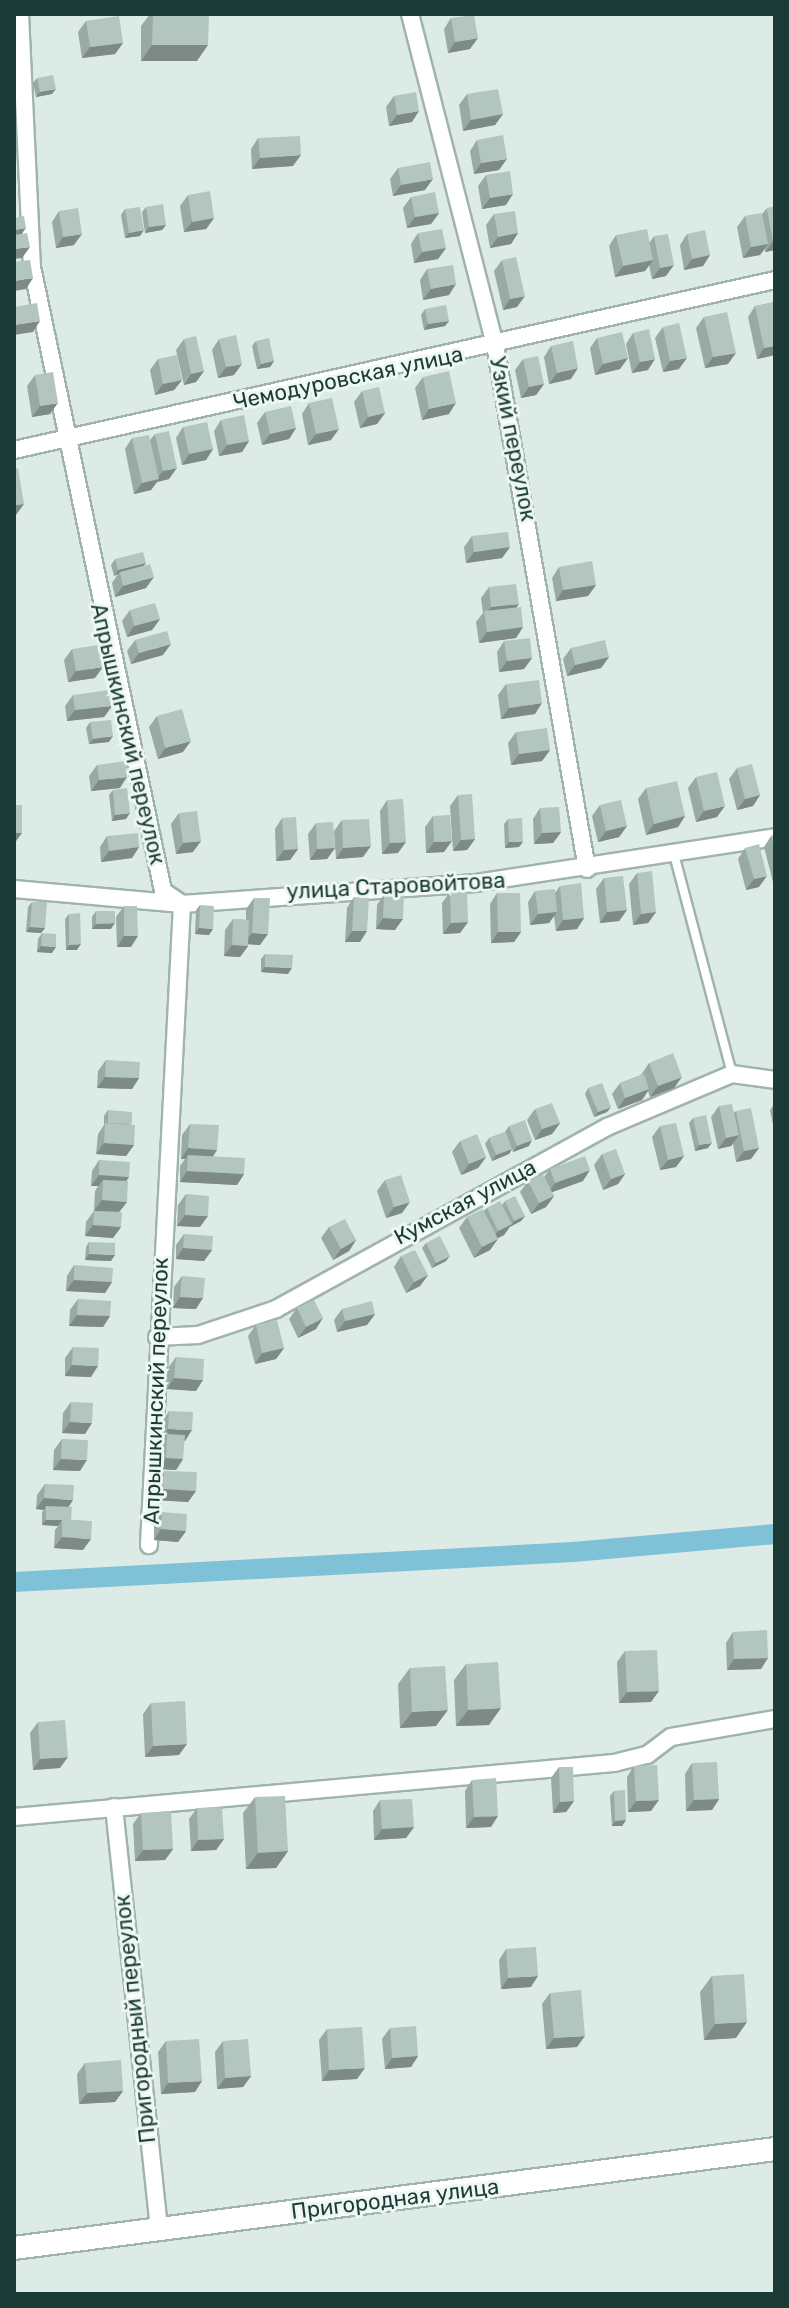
<!DOCTYPE html>
<meta charset="utf-8">
<style>
body{margin:0}
#map{position:relative;width:789px;height:2308px;overflow:hidden;background:#ddebe6;font-family:Rubik,sans-serif}
div>[style]{position:absolute}
.canal>*{height:20px;margin:-10px;padding:0 10px;transform-origin:10px;border-radius:10px;background:#7fc1d6}
.roads{filter:drop-shadow(2px 0 #a0b3ae) drop-shadow(-2px 0 #a0b3ae) drop-shadow(0 2px #a0b3ae) drop-shadow(0 -2px #a0b3ae)}
.lane>*{height:8px;margin:-4px;padding:0 4px;transform-origin:4px;border-radius:4px;background:#fff}
.street>*{height:16px;margin:-8px;padding:0 8px;transform-origin:8px;border-radius:8px;background:#fff}
.secondary>*{height:22px;margin:-11px;padding:0 11px;transform-origin:11px;border-radius:11px;background:#fff}
.wall>*{inset:0;background:#99a9a4}
.shaded-wall>*{inset:0;background:#7d8a86}
.building>*{inset:0;background:#b2c5bf}
span{translate:-50% -50%;white-space:nowrap;text-align:center;line-height:1.15;-webkit-text-stroke:6px #edf7f3;paint-order:stroke}
.street-label{font-size:22px;color:#1d3b36}
.frame{position:absolute;inset:0;border:16px solid #1d3b36;pointer-events:none}
</style>
<div id="map">
<div class="canal">
<div style="left:14px;top:1582px;width:560px;rotate:-3.07deg"></div>
<div style="left:573px;top:1552px;width:203px;rotate:-5.1deg"></div>
</div>
<div class="roads">
<div class="lane">
<div style="left:675px;top:858px;width:222px;rotate:75.2deg"></div>
</div>
<div class="street">
<div style="left:20px;top:14px;width:253px;rotate:87.3deg"></div>
<div style="left:32px;top:267px;width:638px;rotate:78.14deg"></div>
<div style="left:163px;top:891px;width:23px;rotate:34deg"></div>
<div style="left:182px;top:904px;width:642px;rotate:92.95deg"></div>
<div style="left:410px;top:14px;width:342px;rotate:75.6deg"></div>
<div style="left:495px;top:345px;width:532px;rotate:80.04deg"></div>
<div style="left:14px;top:450px;width:780px;rotate:-12.59deg"></div>
<div style="left:14px;top:889px;width:169px;rotate:5.1deg"></div>
<div style="left:182px;top:904px;width:295px;rotate:-4.1deg"></div>
<div style="left:476px;top:883px;width:303px;rotate:-8.7deg"></div>
<div style="left:157px;top:1337px;width:41px;rotate:-2.8deg"></div>
<div style="left:198px;top:1335px;width:82px;rotate:-18.4deg"></div>
<div style="left:276px;top:1309px;width:378px;rotate:-28.8deg"></div>
<div style="left:607px;top:1127px;width:136px;rotate:-23deg"></div>
<div style="left:732px;top:1074px;width:43px;rotate:7.9deg"></div>
<div style="left:114px;top:1807px;width:424px;rotate:83.9deg"></div>
<div style="left:14px;top:1817px;width:602px;rotate:-5.14deg"></div>
<div style="left:614px;top:1763px;width:34px;rotate:-14deg"></div>
<div style="left:647px;top:1755px;width:30px;rotate:-37deg"></div>
<div style="left:671px;top:1737px;width:106px;rotate:-9.8deg"></div>
</div>
<div class="secondary">
<div style="left:14px;top:2248px;width:767px;rotate:-7.41deg"></div>
</div>
</div>
<div class="wall">
<div style="clip-path:polygon(150px 14px,209px 14px,197px 61px,141px 61px,141px 26px)"></div>
<div style="clip-path:polygon(451px 18px,470px 49px,448px 53px,444px 29px)"></div>
<div style="clip-path:polygon(86px 21px,123px 43px,115px 54px,82px 58px,78px 32px)"></div>
<div style="clip-path:polygon(37px 78px,52px 94px,36px 97px,33px 83px)"></div>
<div style="clip-path:polygon(467px 94px,503px 114px,495px 125px,463px 131px,459px 105px)"></div>
<div style="clip-path:polygon(394px 96px,412px 122px,389px 126px,386px 107px)"></div>
<div style="clip-path:polygon(258px 138px,293px 166px,252px 169px,251px 149px)"></div>
<div style="clip-path:polygon(477px 140px,499px 170px,474px 174px,470px 151px)"></div>
<div style="clip-path:polygon(398px 168px,425px 190px,393px 196px,390px 179px)"></div>
<div style="clip-path:polygon(486px 175px,506px 205px,482px 209px,478px 186px)"></div>
<div style="clip-path:polygon(188px 195px,214px 218px,206px 229px,184px 232px,180px 206px)"></div>
<div style="clip-path:polygon(411px 197px,439px 213px,431px 224px,407px 228px,403px 208px)"></div>
<div style="clip-path:polygon(146px 207px,166px 225px,162px 230px,145px 233px,142px 212px)"></div>
<div style="clip-path:polygon(767px 208px,775px 250px,765px 252px,765px 249px,760px 255px,743px 258px,737px 227px,745px 216px,762px 214px)"></div>
<div style="clip-path:polygon(125px 209px,140px 236px,125px 238px,121px 215px)"></div>
<div style="clip-path:polygon(59px 211px,74px 245px,56px 248px,52px 222px)"></div>
<div style="clip-path:polygon(494px 214px,518px 233px,511px 244px,490px 248px,486px 225px)"></div>
<div style="clip-path:polygon(418px 233px,446px 248px,438px 259px,414px 263px,411px 244px)"></div>
<div style="clip-path:polygon(687px 234px,710px 255px,703px 266px,684px 270px,680px 245px)"></div>
<div style="clip-path:polygon(616px 235px,650px 242px,654px 236px,666px 276px,652px 279px,649px 265px,645px 271px,615px 277px,609px 246px)"></div>
<div style="clip-path:polygon(502px 260px,517px 307px,503px 310px,494px 271px)"></div>
<div style="clip-path:polygon(427px 269px,449px 295px,423px 300px,420px 280px)"></div>
<div style="clip-path:polygon(775px 302px,775px 355px,757px 359px,748px 317px,755px 306px)"></div>
<div style="clip-path:polygon(425px 309px,449px 321px,445px 326px,424px 330px,421px 315px)"></div>
<div style="clip-path:polygon(704px 317px,728px 364px,705px 368px,696px 328px)"></div>
<div style="clip-path:polygon(663px 327px,679px 369px,663px 372px,655px 338px)"></div>
<div style="clip-path:polygon(633px 333px,648px 370px,632px 373px,626px 344px)"></div>
<div style="clip-path:polygon(597px 338px,628px 358px,620px 369px,595px 375px,590px 348px)"></div>
<div style="clip-path:polygon(184px 339px,204px 371px,196px 382px,184px 385px,176px 350px)"></div>
<div style="clip-path:polygon(219px 339px,234px 375px,218px 378px,212px 350px)"></div>
<div style="clip-path:polygon(256px 341px,274px 361px,270px 367px,257px 369px,252px 346px)"></div>
<div style="clip-path:polygon(551px 346px,571px 379px,549px 384px,544px 357px)"></div>
<div style="clip-path:polygon(158px 359px,182px 380px,174px 390px,155px 395px,150px 370px)"></div>
<div style="clip-path:polygon(523px 359px,544px 384px,536px 395px,521px 398px,515px 370px)"></div>
<div style="clip-path:polygon(35px 375px,50px 414px,32px 417px,27px 386px)"></div>
<div style="clip-path:polygon(423px 377px,449px 414px,422px 420px,415px 388px)"></div>
<div style="clip-path:polygon(362px 391px,385px 413px,377px 424px,360px 428px,354px 402px)"></div>
<div style="clip-path:polygon(309px 403px,331px 440px,308px 445px,302px 414px)"></div>
<div style="clip-path:polygon(265px 412px,296px 428px,289px 439px,262px 445px,257px 423px)"></div>
<div style="clip-path:polygon(221px 420px,249px 441px,242px 452px,219px 456px,214px 431px)"></div>
<div style="clip-path:polygon(183px 427px,213px 449px,206px 460px,182px 465px,176px 438px)"></div>
<div style="clip-path:polygon(155px 434px,169px 479px,157px 482px,151px 490px,134px 494px,125px 449px,132px 438px,150px 440px)"></div>
<div style="clip-path:polygon(472px 536px,510px 547px,502px 558px,466px 563px,464px 547px)"></div>
<div style="clip-path:polygon(115px 559px,146px 563px,143px 566px,146px 588px,115px 597px,112px 583px,118px 574px,114px 576px,111px 565px)"></div>
<div style="clip-path:polygon(559px 567px,596px 585px,588px 596px,556px 601px,552px 578px)"></div>
<div style="clip-path:polygon(489px 587px,516px 607px,523px 627px,516px 638px,479px 643px,476px 622px,483px 613px,481px 598px)"></div>
<div style="clip-path:polygon(130px 610px,160px 619px,152px 630px,127px 637px,122px 621px)"></div>
<div style="clip-path:polygon(135px 640px,163px 655px,131px 664px,127px 651px)"></div>
<div style="clip-path:polygon(504px 641px,532px 658px,524px 669px,499px 672px,497px 652px)"></div>
<div style="clip-path:polygon(571px 648px,609px 657px,601px 668px,567px 676px,563px 659px)"></div>
<div style="clip-path:polygon(72px 649px,95px 678px,68px 682px,64px 660px)"></div>
<div style="clip-path:polygon(506px 684px,535px 714px,501px 719px,498px 695px)"></div>
<div style="clip-path:polygon(73px 695px,112px 706px,104px 717px,67px 721px,65px 706px)"></div>
<div style="clip-path:polygon(157px 716px,183px 752px,158px 759px,149px 727px)"></div>
<div style="clip-path:polygon(90px 722px,109px 742px,89px 744px,86px 728px)"></div>
<div style="clip-path:polygon(516px 732px,550px 750px,542px 761px,511px 765px,508px 743px)"></div>
<div style="clip-path:polygon(97px 765px,120px 788px,91px 791px,89px 776px)"></div>
<div style="clip-path:polygon(737px 768px,760px 795px,753px 806px,737px 810px,729px 779px)"></div>
<div style="clip-path:polygon(696px 777px,717px 817px,696px 822px,688px 788px)"></div>
<div style="clip-path:polygon(646px 788px,685px 816px,678px 827px,646px 835px,638px 799px)"></div>
<div style="clip-path:polygon(113px 790px,126px 819px,112px 821px,109px 795px)"></div>
<div style="clip-path:polygon(458px 795px,475px 839px,467px 850px,453px 851px,450px 806px)"></div>
<div style="clip-path:polygon(387px 800px,398px 853px,382px 854px,380px 811px)"></div>
<div style="clip-path:polygon(600px 805px,627px 826px,619px 837px,598px 842px,592px 816px)"></div>
<div style="clip-path:polygon(540px 808px,561px 832px,553px 843px,534px 844px,533px 819px)"></div>
<div style="clip-path:polygon(179px 813px,193px 852px,176px 854px,171px 824px)"></div>
<div style="clip-path:polygon(433px 816px,444px 852px,426px 853px,425px 827px)"></div>
<div style="clip-path:polygon(282px 818px,298px 849px,290px 860px,276px 861px,275px 829px)"></div>
<div style="clip-path:polygon(508px 819px,519px 847px,505px 848px,504px 824px)"></div>
<div style="clip-path:polygon(342px 820px,363px 857px,336px 859px,334px 831px)"></div>
<div style="clip-path:polygon(316px 823px,335px 848px,327px 859px,310px 860px,308px 834px)"></div>
<div style="clip-path:polygon(775px 835px,775px 890px,764px 847px,771px 836px)"></div>
<div style="clip-path:polygon(107px 836px,139px 847px,132px 858px,101px 862px,100px 847px)"></div>
<div style="clip-path:polygon(745px 848px,759px 887px,746px 890px,738px 859px)"></div>
<div style="clip-path:polygon(637px 873px,656px 912px,648px 923px,633px 925px,629px 884px)"></div>
<div style="clip-path:polygon(604px 878px,627px 910px,619px 921px,600px 923px,596px 889px)"></div>
<div style="clip-path:polygon(560px 886px,584px 918px,577px 929px,556px 931px,554px 916px,549px 923px,530px 925px,528px 902px,535px 891px,555px 893px)"></div>
<div style="clip-path:polygon(450px 892px,468px 922px,460px 933px,443px 934px,442px 903px)"></div>
<div style="clip-path:polygon(497px 893px,521px 932px,514px 942px,491px 943px,490px 904px)"></div>
<div style="clip-path:polygon(384px 894px,395px 930px,376px 929px,377px 905px)"></div>
<div style="clip-path:polygon(354px 897px,367px 931px,360px 942px,345px 942px,347px 908px)"></div>
<div style="clip-path:polygon(254px 898px,260px 945px,248px 944px,248px 946px,240px 957px,224px 956px,225px 930px,233px 919px,246px 920px,246px 909px)"></div>
<div style="clip-path:polygon(32px 902px,45px 928px,41px 933px,26px 932px,28px 907px)"></div>
<div style="clip-path:polygon(200px 905px,209px 935px,195px 934px,196px 910px)"></div>
<div style="clip-path:polygon(124px 906px,131px 947px,117px 947px,116px 917px)"></div>
<div style="clip-path:polygon(96px 911px,111px 929px,92px 929px,92px 917px)"></div>
<div style="clip-path:polygon(69px 914px,77px 950px,66px 950px,65px 919px)"></div>
<div style="clip-path:polygon(42px 933px,52px 953px,37px 952px,38px 939px)"></div>
<div style="clip-path:polygon(265px 954px,288px 974px,261px 972px,261px 959px)"></div>
<div style="clip-path:polygon(106px 1060px,139px 1078px,132px 1089px,97px 1088px,98px 1071px)"></div>
<div style="clip-path:polygon(649px 1063px,674px 1088px,650px 1097px,648px 1091px,642px 1100px,618px 1109px,612px 1094px,620px 1083px,641px 1075px)"></div>
<div style="clip-path:polygon(588px 1088px,607px 1112px,594px 1117px,585px 1094px)"></div>
<div style="clip-path:polygon(775px 1103px,775px 1134px,770px 1110px)"></div>
<div style="clip-path:polygon(719px 1106px,734px 1113px,736px 1111px,759px 1148px,751px 1159px,736px 1162px,733px 1144px,731px 1146px,718px 1149px,711px 1117px)"></div>
<div style="clip-path:polygon(535px 1109px,560px 1123px,552px 1134px,535px 1140px,527px 1120px)"></div>
<div style="clip-path:polygon(108px 1110px,131px 1125px,134px 1145px,126px 1156px,96px 1154px,98px 1134px,104px 1125px,104px 1116px)"></div>
<div style="clip-path:polygon(693px 1118px,708px 1148px,695px 1151px,689px 1123px)"></div>
<div style="clip-path:polygon(190px 1124px,217px 1150px,212px 1156px,244px 1174px,237px 1185px,180px 1182px,180px 1166px,185px 1159px,181px 1159px,182px 1135px)"></div>
<div style="clip-path:polygon(509px 1126px,529px 1146px,513px 1152px,512px 1149px,509px 1154px,492px 1161px,485px 1144px,489px 1138px,505px 1132px)"></div>
<div style="clip-path:polygon(660px 1126px,684px 1156px,676px 1167px,660px 1170px,652px 1137px)"></div>
<div style="clip-path:polygon(460px 1141px,486px 1157px,478px 1168px,461px 1175px,452px 1152px)"></div>
<div style="clip-path:polygon(602px 1154px,625px 1174px,618px 1184px,603px 1190px,594px 1165px)"></div>
<div style="clip-path:polygon(99px 1160px,129px 1177px,126px 1181px,127px 1202px,119px 1212px,121px 1227px,113px 1238px,85px 1236px,86px 1222px,94px 1211px,95px 1191px,98px 1186px,91px 1186px,92px 1171px)"></div>
<div style="clip-path:polygon(550px 1169px,583px 1181px,552px 1192px,554px 1196px,546px 1207px,531px 1214px,520px 1192px,528px 1181px,544px 1177px)"></div>
<div style="clip-path:polygon(385px 1180px,402px 1213px,386px 1218px,377px 1191px)"></div>
<div style="clip-path:polygon(186px 1194px,200px 1227px,177px 1226px,178px 1205px)"></div>
<div style="clip-path:polygon(505px 1201px,525px 1216px,521px 1221px,510px 1226px,504px 1235px,498px 1238px,490px 1250px,474px 1258px,459px 1228px,467px 1217px,484px 1211px,487px 1208px,502px 1205px)"></div>
<div style="clip-path:polygon(329px 1227px,356px 1240px,349px 1251px,333px 1260px,321px 1238px)"></div>
<div style="clip-path:polygon(184px 1234px,212px 1250px,204px 1261px,176px 1259px,176px 1245px)"></div>
<div style="clip-path:polygon(89px 1242px,111px 1261px,85px 1260px,86px 1247px)"></div>
<div style="clip-path:polygon(426px 1243px,446px 1261px,432px 1268px,422px 1248px)"></div>
<div style="clip-path:polygon(401px 1256px,428px 1275px,420px 1286px,406px 1293px,394px 1267px)"></div>
<div style="clip-path:polygon(74px 1265px,112px 1282px,105px 1293px,66px 1291px,67px 1276px)"></div>
<div style="clip-path:polygon(182px 1276px,196px 1309px,173px 1308px,174px 1287px)"></div>
<div style="clip-path:polygon(78px 1299px,110px 1316px,103px 1327px,69px 1326px,70px 1310px)"></div>
<div style="clip-path:polygon(297px 1308px,316px 1329px,298px 1338px,289px 1319px)"></div>
<div style="clip-path:polygon(342px 1309px,375px 1314px,367px 1325px,337px 1332px,334px 1320px)"></div>
<div style="clip-path:polygon(256px 1325px,284px 1348px,276px 1359px,255px 1364px,248px 1336px)"></div>
<div style="clip-path:polygon(73px 1347px,91px 1377px,65px 1376px,65px 1358px)"></div>
<div style="clip-path:polygon(176px 1357px,196px 1391px,167px 1389px,168px 1368px)"></div>
<div style="clip-path:polygon(71px 1402px,85px 1434px,62px 1433px,63px 1413px)"></div>
<div style="clip-path:polygon(169px 1411px,183px 1459px,176px 1470px,158px 1469px,159px 1445px,163px 1440px,161px 1440px,162px 1422px)"></div>
<div style="clip-path:polygon(62px 1439px,80px 1471px,53px 1470px,54px 1450px)"></div>
<div style="clip-path:polygon(164px 1471px,196px 1491px,188px 1502px,155px 1500px,156px 1482px)"></div>
<div style="clip-path:polygon(45px 1484px,68px 1507px,71px 1520px,83px 1550px,54px 1548px,55px 1530px,58px 1526px,42px 1525px,42px 1512px,44px 1510px,36px 1509px,37px 1495px)"></div>
<div style="clip-path:polygon(162px 1512px,186px 1531px,178px 1542px,154px 1540px,154px 1523px)"></div>
<div style="clip-path:polygon(733px 1632px,761px 1669px,727px 1670px,726px 1643px)"></div>
<div style="clip-path:polygon(625px 1651px,651px 1702px,619px 1703px,617px 1662px)"></div>
<div style="clip-path:polygon(466px 1664px,489px 1725px,456px 1726px,454px 1680px)"></div>
<div style="clip-path:polygon(410px 1668px,436px 1726px,400px 1728px,398px 1684px)"></div>
<div style="clip-path:polygon(151px 1703px,179px 1755px,145px 1757px,143px 1714px)"></div>
<div style="clip-path:polygon(38px 1722px,60px 1768px,33px 1770px,30px 1733px)"></div>
<div style="clip-path:polygon(692px 1763px,719px 1799px,712px 1810px,686px 1811px,685px 1774px)"></div>
<div style="clip-path:polygon(634px 1766px,651px 1811px,628px 1812px,627px 1777px)"></div>
<div style="clip-path:polygon(559px 1767px,574px 1801px,566px 1812px,553px 1813px,551px 1778px)"></div>
<div style="clip-path:polygon(472px 1780px,491px 1827px,466px 1828px,465px 1791px)"></div>
<div style="clip-path:polygon(614px 1791px,626px 1820px,622px 1826px,612px 1826px,610px 1796px)"></div>
<div style="clip-path:polygon(255px 1797px,288px 1851px,276px 1868px,246px 1869px,243px 1813px)"></div>
<div style="clip-path:polygon(380px 1800px,414px 1827px,406px 1838px,374px 1840px,373px 1811px)"></div>
<div style="clip-path:polygon(197px 1808px,224px 1839px,216px 1850px,191px 1851px,189px 1819px)"></div>
<div style="clip-path:polygon(141px 1813px,173px 1849px,165px 1860px,135px 1861px,133px 1824px)"></div>
<div style="clip-path:polygon(506px 1949px,531px 1987px,501px 1989px,499px 1960px)"></div>
<div style="clip-path:polygon(712px 1976px,736px 2038px,704px 2040px,700px 1992px)"></div>
<div style="clip-path:polygon(550px 1993px,577px 2047px,546px 2049px,542px 2004px)"></div>
<div style="clip-path:polygon(390px 2028px,418px 2056px,411px 2067px,385px 2069px,382px 2039px)"></div>
<div style="clip-path:polygon(327px 2029px,357px 2079px,322px 2081px,319px 2040px)"></div>
<div style="clip-path:polygon(166px 2041px,195px 2092px,161px 2094px,158px 2052px)"></div>
<div style="clip-path:polygon(223px 2041px,251px 2076px,243px 2087px,217px 2089px,215px 2052px)"></div>
<div style="clip-path:polygon(85px 2063px,123px 2091px,115px 2102px,79px 2104px,77px 2074px)"></div>
</div>
<div class="shaded-wall">
<div style="clip-path:polygon(478px 38px,470px 49px,448px 53px,455px 42px)"></div>
<div style="clip-path:polygon(123px 43px,115px 54px,82px 58px,90px 47px)"></div>
<div style="clip-path:polygon(152px 45px,208px 45px,197px 61px,141px 61px)"></div>
<div style="clip-path:polygon(56px 89px,52px 94px,36px 97px,40px 92px)"></div>
<div style="clip-path:polygon(419px 111px,412px 122px,389px 126px,397px 115px)"></div>
<div style="clip-path:polygon(503px 114px,495px 125px,463px 131px,471px 120px)"></div>
<div style="clip-path:polygon(301px 155px,293px 166px,252px 169px,260px 158px)"></div>
<div style="clip-path:polygon(507px 159px,499px 170px,474px 174px,481px 163px)"></div>
<div style="clip-path:polygon(433px 179px,425px 190px,393px 196px,401px 185px)"></div>
<div style="clip-path:polygon(513px 194px,506px 205px,482px 209px,490px 198px)"></div>
<div style="clip-path:polygon(439px 213px,431px 224px,407px 228px,415px 217px)"></div>
<div style="clip-path:polygon(214px 218px,206px 229px,184px 232px,192px 222px)"></div>
<div style="clip-path:polygon(166px 225px,162px 230px,145px 233px,149px 227px)"></div>
<div style="clip-path:polygon(26px 228px,18px 239px,14px 240px,14px 230px)"></div>
<div style="clip-path:polygon(144px 230px,140px 236px,125px 238px,129px 233px)"></div>
<div style="clip-path:polygon(518px 233px,511px 244px,490px 248px,498px 237px)"></div>
<div style="clip-path:polygon(82px 234px,74px 245px,56px 248px,63px 237px)"></div>
<div style="clip-path:polygon(773px 241px,775px 241px,775px 250px,765px 252px)"></div>
<div style="clip-path:polygon(768px 244px,760px 255px,743px 258px,751px 247px)"></div>
<div style="clip-path:polygon(30px 247px,22px 258px,14px 259px,14px 249px)"></div>
<div style="clip-path:polygon(446px 248px,438px 259px,414px 263px,422px 252px)"></div>
<div style="clip-path:polygon(710px 255px,703px 266px,684px 270px,692px 259px)"></div>
<div style="clip-path:polygon(653px 260px,645px 271px,615px 277px,623px 266px)"></div>
<div style="clip-path:polygon(674px 265px,666px 276px,652px 279px,660px 268px)"></div>
<div style="clip-path:polygon(33px 278px,26px 289px,14px 291px,14px 281px)"></div>
<div style="clip-path:polygon(456px 284px,449px 295px,423px 300px,431px 289px)"></div>
<div style="clip-path:polygon(525px 296px,517px 307px,503px 310px,510px 299px)"></div>
<div style="clip-path:polygon(40px 321px,33px 332px,14px 335px,14px 325px)"></div>
<div style="clip-path:polygon(449px 321px,445px 326px,424px 330px,428px 324px)"></div>
<div style="clip-path:polygon(775px 346px,775px 355px,757px 359px,764px 348px)"></div>
<div style="clip-path:polygon(736px 353px,728px 364px,705px 368px,713px 357px)"></div>
<div style="clip-path:polygon(628px 358px,620px 369px,595px 375px,603px 364px)"></div>
<div style="clip-path:polygon(687px 358px,679px 369px,663px 372px,670px 361px)"></div>
<div style="clip-path:polygon(655px 359px,648px 370px,632px 373px,640px 362px)"></div>
<div style="clip-path:polygon(274px 361px,270px 367px,257px 369px,261px 364px)"></div>
<div style="clip-path:polygon(242px 364px,234px 375px,218px 378px,226px 367px)"></div>
<div style="clip-path:polygon(578px 368px,571px 379px,549px 384px,557px 373px)"></div>
<div style="clip-path:polygon(204px 371px,196px 382px,184px 385px,191px 374px)"></div>
<div style="clip-path:polygon(182px 380px,174px 390px,155px 395px,163px 384px)"></div>
<div style="clip-path:polygon(544px 384px,536px 395px,521px 398px,529px 387px)"></div>
<div style="clip-path:polygon(58px 403px,50px 414px,32px 417px,40px 406px)"></div>
<div style="clip-path:polygon(456px 403px,449px 414px,422px 420px,429px 409px)"></div>
<div style="clip-path:polygon(385px 413px,377px 424px,360px 428px,368px 417px)"></div>
<div style="clip-path:polygon(296px 428px,289px 439px,262px 445px,270px 434px)"></div>
<div style="clip-path:polygon(339px 429px,331px 440px,308px 445px,316px 434px)"></div>
<div style="clip-path:polygon(249px 441px,242px 452px,219px 456px,227px 445px)"></div>
<div style="clip-path:polygon(213px 449px,206px 460px,182px 465px,189px 454px)"></div>
<div style="clip-path:polygon(177px 468px,169px 479px,157px 482px,151px 490px,134px 494px,142px 483px,157px 479px,163px 471px)"></div>
<div style="clip-path:polygon(24px 504px,16px 515px,14px 515px,14px 505px)"></div>
<div style="clip-path:polygon(510px 547px,502px 558px,466px 563px,474px 552px)"></div>
<div style="clip-path:polygon(146px 563px,142px 568px,120px 572px,118px 574px,114px 576px,118px 570px)"></div>
<div style="clip-path:polygon(154px 577px,146px 588px,115px 597px,123px 586px)"></div>
<div style="clip-path:polygon(596px 585px,588px 596px,556px 601px,563px 590px)"></div>
<div style="clip-path:polygon(519px 604px,511px 615px,484px 618px,491px 607px)"></div>
<div style="clip-path:polygon(160px 619px,152px 630px,127px 637px,134px 626px)"></div>
<div style="clip-path:polygon(523px 627px,516px 638px,479px 643px,487px 632px)"></div>
<div style="clip-path:polygon(171px 644px,163px 655px,131px 664px,139px 653px)"></div>
<div style="clip-path:polygon(609px 657px,601px 668px,567px 676px,575px 665px)"></div>
<div style="clip-path:polygon(532px 658px,524px 669px,499px 672px,507px 661px)"></div>
<div style="clip-path:polygon(103px 667px,95px 678px,68px 682px,76px 671px)"></div>
<div style="clip-path:polygon(542px 703px,535px 714px,501px 719px,509px 708px)"></div>
<div style="clip-path:polygon(112px 706px,104px 717px,67px 721px,75px 710px)"></div>
<div style="clip-path:polygon(113px 736px,109px 742px,89px 744px,93px 739px)"></div>
<div style="clip-path:polygon(191px 741px,183px 752px,158px 759px,165px 748px)"></div>
<div style="clip-path:polygon(550px 750px,542px 761px,511px 765px,519px 754px)"></div>
<div style="clip-path:polygon(127px 777px,120px 788px,91px 791px,99px 780px)"></div>
<div style="clip-path:polygon(760px 795px,753px 806px,737px 810px,745px 799px)"></div>
<div style="clip-path:polygon(725px 806px,717px 817px,696px 822px,704px 811px)"></div>
<div style="clip-path:polygon(130px 813px,126px 819px,112px 821px,115px 815px)"></div>
<div style="clip-path:polygon(685px 816px,678px 827px,646px 835px,654px 824px)"></div>
<div style="clip-path:polygon(627px 826px,619px 837px,598px 842px,606px 831px)"></div>
<div style="clip-path:polygon(561px 832px,553px 843px,534px 844px,542px 833px)"></div>
<div style="clip-path:polygon(14px 833px,22px 833px,14px 844px)"></div>
<div style="clip-path:polygon(475px 839px,467px 850px,453px 851px,461px 840px)"></div>
<div style="clip-path:polygon(201px 841px,193px 852px,176px 854px,183px 843px)"></div>
<div style="clip-path:polygon(452px 841px,444px 852px,426px 853px,434px 842px)"></div>
<div style="clip-path:polygon(406px 842px,398px 853px,382px 854px,390px 843px)"></div>
<div style="clip-path:polygon(509px 842px,523px 842px,519px 847px,505px 848px)"></div>
<div style="clip-path:polygon(371px 846px,363px 857px,336px 859px,343px 848px)"></div>
<div style="clip-path:polygon(139px 847px,132px 858px,101px 862px,109px 851px)"></div>
<div style="clip-path:polygon(335px 848px,327px 859px,310px 860px,317px 849px)"></div>
<div style="clip-path:polygon(298px 849px,290px 860px,276px 861px,284px 850px)"></div>
<div style="clip-path:polygon(767px 876px,759px 887px,746px 890px,754px 879px)"></div>
<div style="clip-path:polygon(627px 910px,619px 921px,600px 923px,607px 912px)"></div>
<div style="clip-path:polygon(557px 912px,549px 923px,530px 925px,538px 914px)"></div>
<div style="clip-path:polygon(656px 912px,648px 923px,633px 925px,641px 914px)"></div>
<div style="clip-path:polygon(383px 918px,403px 919px,395px 930px,376px 929px)"></div>
<div style="clip-path:polygon(584px 918px,577px 929px,556px 931px,563px 920px)"></div>
<div style="clip-path:polygon(468px 922px,460px 933px,443px 934px,451px 923px)"></div>
<div style="clip-path:polygon(115px 923px,111px 929px,92px 929px,96px 924px)"></div>
<div style="clip-path:polygon(30px 927px,45px 928px,41px 933px,26px 932px)"></div>
<div style="clip-path:polygon(199px 928px,213px 929px,209px 935px,195px 934px)"></div>
<div style="clip-path:polygon(352px 931px,367px 931px,360px 942px,345px 942px)"></div>
<div style="clip-path:polygon(498px 932px,521px 932px,514px 942px,491px 943px)"></div>
<div style="clip-path:polygon(252px 933px,268px 934px,260px 945px,244px 944px)"></div>
<div style="clip-path:polygon(124px 936px,138px 936px,131px 947px,117px 947px)"></div>
<div style="clip-path:polygon(81px 944px,77px 950px,66px 950px,69px 945px)"></div>
<div style="clip-path:polygon(232px 945px,248px 946px,240px 957px,224px 956px)"></div>
<div style="clip-path:polygon(41px 946px,56px 947px,52px 953px,37px 952px)"></div>
<div style="clip-path:polygon(265px 967px,292px 968px,288px 974px,261px 972px)"></div>
<div style="clip-path:polygon(105px 1077px,139px 1078px,132px 1089px,97px 1088px)"></div>
<div style="clip-path:polygon(682px 1077px,674px 1088px,650px 1097px,658px 1086px)"></div>
<div style="clip-path:polygon(649px 1089px,642px 1100px,618px 1109px,625px 1098px)"></div>
<div style="clip-path:polygon(611px 1107px,607px 1112px,594px 1117px,598px 1112px)"></div>
<div style="clip-path:polygon(560px 1123px,552px 1134px,535px 1140px,542px 1129px)"></div>
<div style="clip-path:polygon(739px 1135px,731px 1146px,718px 1149px,726px 1138px)"></div>
<div style="clip-path:polygon(532px 1140px,529px 1146px,513px 1152px,517px 1146px)"></div>
<div style="clip-path:polygon(104px 1143px,134px 1145px,126px 1156px,96px 1154px)"></div>
<div style="clip-path:polygon(712px 1143px,708px 1148px,695px 1151px,699px 1145px)"></div>
<div style="clip-path:polygon(188px 1148px,217px 1150px,210px 1161px,188px 1155px,185px 1159px,181px 1159px)"></div>
<div style="clip-path:polygon(759px 1148px,751px 1159px,736px 1162px,744px 1151px)"></div>
<div style="clip-path:polygon(512px 1149px,509px 1154px,492px 1161px,496px 1155px)"></div>
<div style="clip-path:polygon(684px 1156px,676px 1167px,660px 1170px,668px 1160px)"></div>
<div style="clip-path:polygon(486px 1157px,478px 1168px,461px 1175px,469px 1164px)"></div>
<div style="clip-path:polygon(590px 1170px,583px 1181px,547px 1194px,555px 1183px)"></div>
<div style="clip-path:polygon(187px 1171px,244px 1174px,237px 1185px,180px 1182px)"></div>
<div style="clip-path:polygon(625px 1174px,618px 1184px,603px 1190px,611px 1179px)"></div>
<div style="clip-path:polygon(99px 1175px,129px 1177px,121px 1188px,103px 1180px,98px 1186px,91px 1186px)"></div>
<div style="clip-path:polygon(554px 1196px,546px 1207px,531px 1214px,539px 1203px)"></div>
<div style="clip-path:polygon(102px 1200px,127px 1202px,119px 1212px,94px 1211px)"></div>
<div style="clip-path:polygon(410px 1202px,402px 1213px,386px 1218px,394px 1207px)"></div>
<div style="clip-path:polygon(185px 1215px,208px 1216px,200px 1227px,177px 1226px)"></div>
<div style="clip-path:polygon(525px 1216px,521px 1221px,510px 1227px,514px 1221px)"></div>
<div style="clip-path:polygon(512px 1224px,504px 1235px,490px 1242px,498px 1231px)"></div>
<div style="clip-path:polygon(93px 1225px,121px 1227px,113px 1238px,85px 1236px)"></div>
<div style="clip-path:polygon(498px 1239px,490px 1250px,474px 1258px,482px 1247px)"></div>
<div style="clip-path:polygon(356px 1240px,349px 1251px,333px 1260px,341px 1249px)"></div>
<div style="clip-path:polygon(183px 1248px,212px 1250px,204px 1261px,176px 1259px)"></div>
<div style="clip-path:polygon(89px 1254px,115px 1255px,111px 1261px,85px 1260px)"></div>
<div style="clip-path:polygon(450px 1256px,446px 1261px,432px 1268px,436px 1263px)"></div>
<div style="clip-path:polygon(428px 1275px,420px 1286px,406px 1293px,414px 1282px)"></div>
<div style="clip-path:polygon(74px 1280px,112px 1282px,105px 1293px,66px 1291px)"></div>
<div style="clip-path:polygon(180px 1297px,203px 1298px,196px 1309px,173px 1308px)"></div>
<div style="clip-path:polygon(375px 1314px,367px 1325px,337px 1332px,345px 1321px)"></div>
<div style="clip-path:polygon(77px 1315px,110px 1316px,103px 1327px,69px 1326px)"></div>
<div style="clip-path:polygon(323px 1318px,316px 1329px,298px 1338px,306px 1327px)"></div>
<div style="clip-path:polygon(284px 1348px,276px 1359px,255px 1364px,262px 1353px)"></div>
<div style="clip-path:polygon(72px 1365px,98px 1366px,91px 1377px,65px 1376px)"></div>
<div style="clip-path:polygon(174px 1378px,203px 1380px,196px 1391px,167px 1389px)"></div>
<div style="clip-path:polygon(70px 1422px,92px 1423px,85px 1434px,62px 1433px)"></div>
<div style="clip-path:polygon(168px 1429px,192px 1430px,185px 1441px,167px 1434px,163px 1440px,161px 1440px)"></div>
<div style="clip-path:polygon(166px 1458px,183px 1459px,176px 1470px,158px 1469px)"></div>
<div style="clip-path:polygon(61px 1459px,87px 1460px,80px 1471px,53px 1470px)"></div>
<div style="clip-path:polygon(163px 1489px,196px 1491px,188px 1502px,155px 1500px)"></div>
<div style="clip-path:polygon(44px 1498px,73px 1500px,66px 1511px,46px 1506px,44px 1510px,36px 1509px)"></div>
<div style="clip-path:polygon(46px 1520px,62px 1520px,58px 1526px,42px 1525px)"></div>
<div style="clip-path:polygon(161px 1529px,186px 1531px,178px 1542px,154px 1540px)"></div>
<div style="clip-path:polygon(62px 1537px,91px 1539px,83px 1550px,54px 1548px)"></div>
<div style="clip-path:polygon(768px 1658px,761px 1669px,727px 1670px,734px 1659px)"></div>
<div style="clip-path:polygon(659px 1691px,651px 1702px,619px 1703px,627px 1692px)"></div>
<div style="clip-path:polygon(501px 1708px,489px 1725px,456px 1726px,468px 1710px)"></div>
<div style="clip-path:polygon(448px 1710px,436px 1726px,400px 1728px,412px 1712px)"></div>
<div style="clip-path:polygon(187px 1744px,179px 1755px,145px 1757px,153px 1746px)"></div>
<div style="clip-path:polygon(68px 1757px,60px 1768px,33px 1770px,40px 1759px)"></div>
<div style="clip-path:polygon(719px 1799px,712px 1810px,686px 1811px,694px 1800px)"></div>
<div style="clip-path:polygon(659px 1800px,651px 1811px,628px 1812px,636px 1801px)"></div>
<div style="clip-path:polygon(574px 1801px,566px 1812px,553px 1813px,560px 1802px)"></div>
<div style="clip-path:polygon(498px 1816px,491px 1827px,466px 1828px,474px 1817px)"></div>
<div style="clip-path:polygon(626px 1820px,622px 1826px,612px 1826px,615px 1821px)"></div>
<div style="clip-path:polygon(414px 1827px,406px 1838px,374px 1840px,382px 1829px)"></div>
<div style="clip-path:polygon(224px 1839px,216px 1850px,191px 1851px,198px 1840px)"></div>
<div style="clip-path:polygon(173px 1849px,165px 1860px,135px 1861px,143px 1850px)"></div>
<div style="clip-path:polygon(288px 1851px,276px 1868px,246px 1869px,258px 1853px)"></div>
<div style="clip-path:polygon(538px 1976px,531px 1987px,501px 1989px,508px 1978px)"></div>
<div style="clip-path:polygon(747px 2022px,736px 2038px,704px 2040px,715px 2024px)"></div>
<div style="clip-path:polygon(585px 2036px,577px 2047px,546px 2049px,554px 2038px)"></div>
<div style="clip-path:polygon(418px 2056px,411px 2067px,385px 2069px,392px 2058px)"></div>
<div style="clip-path:polygon(365px 2068px,357px 2079px,322px 2081px,329px 2070px)"></div>
<div style="clip-path:polygon(251px 2076px,243px 2087px,217px 2089px,225px 2078px)"></div>
<div style="clip-path:polygon(202px 2081px,195px 2092px,161px 2094px,168px 2083px)"></div>
<div style="clip-path:polygon(123px 2091px,115px 2102px,79px 2104px,87px 2093px)"></div>
</div>
<div class="building">
<div style="clip-path:polygon(153px 14px,209px 14px,208px 45px,152px 45px)"></div>
<div style="clip-path:polygon(474px 15px,478px 38px,455px 42px,451px 18px)"></div>
<div style="clip-path:polygon(119px 16px,123px 43px,90px 47px,86px 21px)"></div>
<div style="clip-path:polygon(53px 75px,56px 89px,40px 92px,37px 78px)"></div>
<div style="clip-path:polygon(498px 89px,503px 114px,471px 120px,467px 94px)"></div>
<div style="clip-path:polygon(416px 92px,419px 111px,397px 115px,394px 96px)"></div>
<div style="clip-path:polygon(503px 135px,507px 159px,481px 163px,477px 140px)"></div>
<div style="clip-path:polygon(300px 136px,301px 155px,260px 158px,258px 138px)"></div>
<div style="clip-path:polygon(430px 162px,433px 179px,401px 185px,398px 168px)"></div>
<div style="clip-path:polygon(510px 171px,513px 194px,490px 198px,486px 175px)"></div>
<div style="clip-path:polygon(210px 191px,214px 218px,192px 222px,188px 195px)"></div>
<div style="clip-path:polygon(435px 192px,439px 213px,415px 217px,411px 197px)"></div>
<div style="clip-path:polygon(163px 204px,166px 225px,149px 227px,146px 207px)"></div>
<div style="clip-path:polygon(775px 206px,775px 241px,773px 241px,767px 208px)"></div>
<div style="clip-path:polygon(140px 207px,144px 230px,129px 233px,125px 209px)"></div>
<div style="clip-path:polygon(78px 208px,82px 234px,63px 237px,59px 211px)"></div>
<div style="clip-path:polygon(515px 211px,518px 233px,498px 237px,494px 214px)"></div>
<div style="clip-path:polygon(762px 213px,768px 244px,751px 247px,745px 216px)"></div>
<div style="clip-path:polygon(24px 216px,26px 228px,14px 230px,14px 218px)"></div>
<div style="clip-path:polygon(442px 229px,446px 248px,422px 252px,418px 233px)"></div>
<div style="clip-path:polygon(647px 229px,653px 260px,623px 266px,616px 235px)"></div>
<div style="clip-path:polygon(705px 230px,710px 255px,692px 259px,687px 234px)"></div>
<div style="clip-path:polygon(27px 233px,30px 247px,14px 249px,14px 235px)"></div>
<div style="clip-path:polygon(668px 234px,674px 265px,660px 268px,654px 236px)"></div>
<div style="clip-path:polygon(516px 257px,525px 296px,510px 299px,502px 260px)"></div>
<div style="clip-path:polygon(30px 260px,33px 278px,14px 281px,14px 262px)"></div>
<div style="clip-path:polygon(453px 265px,456px 284px,431px 289px,427px 269px)"></div>
<div style="clip-path:polygon(775px 302px,775px 346px,764px 348px,755px 306px)"></div>
<div style="clip-path:polygon(37px 303px,40px 321px,14px 325px,14px 307px)"></div>
<div style="clip-path:polygon(446px 305px,449px 321px,428px 324px,425px 309px)"></div>
<div style="clip-path:polygon(727px 312px,736px 353px,713px 357px,704px 317px)"></div>
<div style="clip-path:polygon(679px 323px,687px 358px,670px 361px,663px 327px)"></div>
<div style="clip-path:polygon(649px 329px,655px 359px,640px 362px,633px 333px)"></div>
<div style="clip-path:polygon(622px 332px,628px 358px,603px 364px,597px 338px)"></div>
<div style="clip-path:polygon(236px 335px,242px 364px,226px 367px,219px 339px)"></div>
<div style="clip-path:polygon(196px 336px,204px 371px,191px 374px,184px 339px)"></div>
<div style="clip-path:polygon(269px 338px,274px 361px,261px 364px,256px 341px)"></div>
<div style="clip-path:polygon(573px 341px,578px 368px,557px 373px,551px 346px)"></div>
<div style="clip-path:polygon(177px 355px,182px 380px,163px 384px,158px 359px)"></div>
<div style="clip-path:polygon(538px 356px,544px 384px,529px 387px,523px 359px)"></div>
<div style="clip-path:polygon(449px 371px,456px 403px,429px 409px,423px 377px)"></div>
<div style="clip-path:polygon(53px 372px,58px 403px,40px 406px,35px 375px)"></div>
<div style="clip-path:polygon(379px 387px,385px 413px,368px 417px,362px 391px)"></div>
<div style="clip-path:polygon(332px 398px,339px 429px,316px 434px,309px 403px)"></div>
<div style="clip-path:polygon(291px 406px,296px 428px,270px 434px,265px 412px)"></div>
<div style="clip-path:polygon(244px 415px,249px 441px,227px 445px,221px 420px)"></div>
<div style="clip-path:polygon(207px 422px,213px 449px,189px 454px,183px 427px)"></div>
<div style="clip-path:polygon(169px 431px,177px 468px,163px 471px,155px 434px)"></div>
<div style="clip-path:polygon(149px 435px,159px 479px,142px 483px,132px 438px)"></div>
<div style="clip-path:polygon(18px 468px,24px 504px,14px 505px,14px 469px)"></div>
<div style="clip-path:polygon(508px 532px,510px 547px,474px 552px,472px 536px)"></div>
<div style="clip-path:polygon(143px 552px,146px 563px,118px 570px,115px 559px)"></div>
<div style="clip-path:polygon(592px 561px,596px 585px,563px 590px,559px 567px)"></div>
<div style="clip-path:polygon(150px 564px,154px 577px,123px 586px,120px 572px)"></div>
<div style="clip-path:polygon(516px 584px,519px 604px,491px 607px,489px 587px)"></div>
<div style="clip-path:polygon(155px 603px,160px 619px,134px 626px,130px 610px)"></div>
<div style="clip-path:polygon(521px 607px,523px 627px,487px 632px,484px 611px)"></div>
<div style="clip-path:polygon(167px 631px,171px 644px,139px 653px,135px 640px)"></div>
<div style="clip-path:polygon(530px 638px,532px 658px,507px 661px,504px 641px)"></div>
<div style="clip-path:polygon(605px 640px,609px 657px,575px 665px,571px 648px)"></div>
<div style="clip-path:polygon(99px 645px,103px 667px,76px 671px,72px 649px)"></div>
<div style="clip-path:polygon(539px 680px,542px 703px,509px 708px,506px 684px)"></div>
<div style="clip-path:polygon(110px 690px,112px 706px,75px 710px,73px 695px)"></div>
<div style="clip-path:polygon(182px 709px,191px 741px,165px 748px,157px 716px)"></div>
<div style="clip-path:polygon(111px 720px,113px 736px,93px 739px,90px 722px)"></div>
<div style="clip-path:polygon(547px 728px,550px 750px,519px 754px,516px 732px)"></div>
<div style="clip-path:polygon(126px 761px,127px 777px,99px 780px,97px 765px)"></div>
<div style="clip-path:polygon(752px 764px,760px 795px,745px 799px,737px 768px)"></div>
<div style="clip-path:polygon(717px 772px,725px 806px,704px 811px,696px 777px)"></div>
<div style="clip-path:polygon(677px 781px,685px 816px,654px 824px,646px 788px)"></div>
<div style="clip-path:polygon(127px 788px,130px 813px,115px 815px,113px 790px)"></div>
<div style="clip-path:polygon(472px 794px,475px 839px,461px 840px,458px 795px)"></div>
<div style="clip-path:polygon(403px 799px,406px 842px,390px 843px,387px 800px)"></div>
<div style="clip-path:polygon(621px 800px,627px 826px,606px 831px,600px 805px)"></div>
<div style="clip-path:polygon(14px 805px,22px 805px,22px 833px,14px 833px)"></div>
<div style="clip-path:polygon(559px 807px,561px 832px,542px 833px,540px 808px)"></div>
<div style="clip-path:polygon(197px 811px,201px 841px,183px 843px,179px 813px)"></div>
<div style="clip-path:polygon(450px 815px,452px 841px,434px 842px,433px 816px)"></div>
<div style="clip-path:polygon(296px 817px,298px 849px,284px 850px,282px 818px)"></div>
<div style="clip-path:polygon(522px 818px,523px 842px,509px 842px,508px 819px)"></div>
<div style="clip-path:polygon(369px 819px,371px 846px,343px 848px,342px 820px)"></div>
<div style="clip-path:polygon(333px 822px,335px 848px,317px 849px,316px 823px)"></div>
<div style="clip-path:polygon(138px 833px,139px 847px,109px 851px,107px 836px)"></div>
<div style="clip-path:polygon(775px 835px,775px 851px,771px 836px)"></div>
<div style="clip-path:polygon(759px 844px,767px 876px,754px 879px,745px 848px)"></div>
<div style="clip-path:polygon(652px 871px,656px 912px,641px 914px,637px 873px)"></div>
<div style="clip-path:polygon(623px 876px,627px 910px,607px 912px,604px 878px)"></div>
<div style="clip-path:polygon(581px 883px,584px 918px,563px 920px,560px 886px)"></div>
<div style="clip-path:polygon(555px 889px,557px 912px,538px 914px,535px 891px)"></div>
<div style="clip-path:polygon(467px 891px,468px 922px,451px 923px,450px 892px)"></div>
<div style="clip-path:polygon(497px 893px,520px 893px,521px 932px,498px 932px)"></div>
<div style="clip-path:polygon(384px 894px,404px 895px,403px 919px,383px 918px)"></div>
<div style="clip-path:polygon(354px 897px,369px 898px,367px 931px,352px 931px)"></div>
<div style="clip-path:polygon(254px 898px,270px 898px,268px 934px,252px 933px)"></div>
<div style="clip-path:polygon(32px 902px,47px 902px,45px 928px,30px 927px)"></div>
<div style="clip-path:polygon(200px 905px,214px 906px,213px 929px,199px 928px)"></div>
<div style="clip-path:polygon(124px 906px,137px 906px,138px 936px,124px 936px)"></div>
<div style="clip-path:polygon(96px 911px,115px 911px,115px 923px,96px 924px)"></div>
<div style="clip-path:polygon(80px 913px,81px 944px,69px 945px,69px 914px)"></div>
<div style="clip-path:polygon(233px 919px,249px 920px,248px 946px,232px 945px)"></div>
<div style="clip-path:polygon(42px 933px,56px 934px,56px 947px,41px 946px)"></div>
<div style="clip-path:polygon(265px 954px,293px 955px,292px 968px,265px 967px)"></div>
<div style="clip-path:polygon(673px 1053px,682px 1077px,658px 1086px,649px 1063px)"></div>
<div style="clip-path:polygon(106px 1060px,140px 1062px,139px 1078px,105px 1077px)"></div>
<div style="clip-path:polygon(644px 1074px,649px 1089px,625px 1098px,620px 1083px)"></div>
<div style="clip-path:polygon(602px 1083px,611px 1107px,598px 1112px,588px 1088px)"></div>
<div style="clip-path:polygon(552px 1103px,560px 1123px,542px 1129px,535px 1109px)"></div>
<div style="clip-path:polygon(732px 1104px,739px 1135px,726px 1138px,719px 1106px)"></div>
<div style="clip-path:polygon(751px 1108px,759px 1148px,744px 1151px,736px 1111px)"></div>
<div style="clip-path:polygon(108px 1110px,132px 1112px,132px 1124px,108px 1123px)"></div>
<div style="clip-path:polygon(706px 1115px,712px 1143px,699px 1145px,693px 1118px)"></div>
<div style="clip-path:polygon(525px 1120px,532px 1140px,517px 1146px,509px 1126px)"></div>
<div style="clip-path:polygon(105px 1123px,135px 1125px,134px 1145px,104px 1143px)"></div>
<div style="clip-path:polygon(676px 1123px,684px 1156px,668px 1160px,660px 1126px)"></div>
<div style="clip-path:polygon(190px 1124px,219px 1125px,217px 1150px,188px 1148px)"></div>
<div style="clip-path:polygon(506px 1132px,512px 1149px,496px 1155px,489px 1138px)"></div>
<div style="clip-path:polygon(477px 1134px,486px 1157px,469px 1164px,460px 1141px)"></div>
<div style="clip-path:polygon(616px 1149px,625px 1174px,611px 1179px,602px 1154px)"></div>
<div style="clip-path:polygon(188px 1155px,245px 1158px,244px 1174px,187px 1171px)"></div>
<div style="clip-path:polygon(585px 1156px,590px 1170px,555px 1183px,550px 1169px)"></div>
<div style="clip-path:polygon(99px 1160px,130px 1162px,129px 1177px,99px 1175px)"></div>
<div style="clip-path:polygon(543px 1174px,554px 1196px,539px 1203px,528px 1181px)"></div>
<div style="clip-path:polygon(401px 1175px,410px 1202px,394px 1207px,385px 1180px)"></div>
<div style="clip-path:polygon(103px 1180px,128px 1181px,127px 1202px,102px 1200px)"></div>
<div style="clip-path:polygon(186px 1194px,209px 1196px,208px 1216px,185px 1215px)"></div>
<div style="clip-path:polygon(515px 1196px,525px 1216px,514px 1221px,505px 1201px)"></div>
<div style="clip-path:polygon(500px 1201px,512px 1224px,498px 1231px,487px 1208px)"></div>
<div style="clip-path:polygon(483px 1209px,498px 1239px,482px 1247px,467px 1217px)"></div>
<div style="clip-path:polygon(94px 1211px,122px 1212px,121px 1227px,93px 1225px)"></div>
<div style="clip-path:polygon(345px 1219px,356px 1240px,341px 1249px,329px 1227px)"></div>
<div style="clip-path:polygon(184px 1234px,213px 1236px,212px 1250px,183px 1248px)"></div>
<div style="clip-path:polygon(440px 1236px,450px 1256px,436px 1263px,426px 1243px)"></div>
<div style="clip-path:polygon(89px 1242px,115px 1243px,115px 1255px,89px 1254px)"></div>
<div style="clip-path:polygon(415px 1250px,428px 1275px,414px 1282px,401px 1256px)"></div>
<div style="clip-path:polygon(74px 1265px,113px 1268px,112px 1282px,74px 1280px)"></div>
<div style="clip-path:polygon(182px 1276px,205px 1278px,203px 1298px,180px 1297px)"></div>
<div style="clip-path:polygon(78px 1299px,111px 1301px,110px 1316px,77px 1315px)"></div>
<div style="clip-path:polygon(314px 1300px,323px 1318px,306px 1327px,297px 1308px)"></div>
<div style="clip-path:polygon(372px 1301px,375px 1314px,345px 1321px,342px 1309px)"></div>
<div style="clip-path:polygon(277px 1320px,284px 1348px,262px 1353px,256px 1325px)"></div>
<div style="clip-path:polygon(73px 1347px,99px 1348px,98px 1366px,72px 1365px)"></div>
<div style="clip-path:polygon(176px 1357px,204px 1359px,203px 1380px,174px 1378px)"></div>
<div style="clip-path:polygon(71px 1402px,93px 1403px,92px 1423px,70px 1422px)"></div>
<div style="clip-path:polygon(169px 1411px,193px 1412px,192px 1430px,168px 1429px)"></div>
<div style="clip-path:polygon(167px 1434px,185px 1435px,183px 1459px,166px 1458px)"></div>
<div style="clip-path:polygon(62px 1439px,88px 1440px,87px 1460px,61px 1459px)"></div>
<div style="clip-path:polygon(164px 1471px,197px 1472px,196px 1491px,163px 1489px)"></div>
<div style="clip-path:polygon(45px 1484px,74px 1485px,73px 1500px,44px 1498px)"></div>
<div style="clip-path:polygon(46px 1506px,72px 1507px,71px 1520px,46px 1520px)"></div>
<div style="clip-path:polygon(162px 1512px,187px 1514px,186px 1531px,161px 1529px)"></div>
<div style="clip-path:polygon(62px 1519px,92px 1521px,91px 1539px,62px 1537px)"></div>
<div style="clip-path:polygon(767px 1630px,768px 1658px,734px 1659px,733px 1632px)"></div>
<div style="clip-path:polygon(657px 1650px,659px 1691px,627px 1692px,625px 1651px)"></div>
<div style="clip-path:polygon(498px 1662px,501px 1708px,468px 1710px,466px 1664px)"></div>
<div style="clip-path:polygon(445px 1666px,448px 1710px,412px 1712px,410px 1668px)"></div>
<div style="clip-path:polygon(185px 1701px,187px 1744px,153px 1746px,151px 1703px)"></div>
<div style="clip-path:polygon(65px 1720px,68px 1757px,40px 1759px,38px 1722px)"></div>
<div style="clip-path:polygon(717px 1762px,719px 1799px,694px 1800px,692px 1763px)"></div>
<div style="clip-path:polygon(657px 1765px,659px 1800px,636px 1801px,634px 1766px)"></div>
<div style="clip-path:polygon(559px 1767px,573px 1767px,574px 1801px,560px 1802px)"></div>
<div style="clip-path:polygon(496px 1778px,498px 1816px,474px 1817px,472px 1780px)"></div>
<div style="clip-path:polygon(625px 1790px,626px 1820px,615px 1821px,614px 1791px)"></div>
<div style="clip-path:polygon(285px 1796px,288px 1851px,258px 1853px,255px 1797px)"></div>
<div style="clip-path:polygon(412px 1799px,414px 1827px,382px 1829px,380px 1800px)"></div>
<div style="clip-path:polygon(222px 1807px,224px 1839px,198px 1840px,197px 1808px)"></div>
<div style="clip-path:polygon(171px 1811px,173px 1849px,143px 1850px,141px 1813px)"></div>
<div style="clip-path:polygon(536px 1947px,538px 1976px,508px 1978px,506px 1949px)"></div>
<div style="clip-path:polygon(744px 1974px,747px 2022px,715px 2024px,712px 1976px)"></div>
<div style="clip-path:polygon(581px 1990px,585px 2036px,554px 2038px,550px 1993px)"></div>
<div style="clip-path:polygon(416px 2026px,418px 2056px,392px 2058px,390px 2028px)"></div>
<div style="clip-path:polygon(362px 2027px,365px 2068px,329px 2070px,327px 2029px)"></div>
<div style="clip-path:polygon(199px 2039px,202px 2081px,168px 2083px,166px 2041px)"></div>
<div style="clip-path:polygon(248px 2039px,251px 2076px,225px 2078px,223px 2041px)"></div>
<div style="clip-path:polygon(121px 2060px,123px 2091px,87px 2093px,85px 2063px)"></div>
</div>
<div class="street-label">
<span style="left:348px;top:378px;rotate:-12deg">Чемодуровская улица</span>
<span style="left:513px;top:439px;rotate:79deg">Узкий переулок</span>
<span style="left:128px;top:734px;rotate:77deg">Апрышкинский переулок</span>
<span style="left:396px;top:886px;rotate:-3deg">улица Старовойтова</span>
<span style="left:465px;top:1202px;rotate:-28deg">Кумская улица</span>
<span style="left:156px;top:1391px;rotate:-88deg">Апрышкинский переулок</span>
<span style="left:135px;top:2019px;rotate:-96deg">Пригородный переулок</span>
<span style="left:395px;top:2199px;rotate:-7deg">Пригородная улица</span>
</div>
<div class="frame"></div>
</div>
